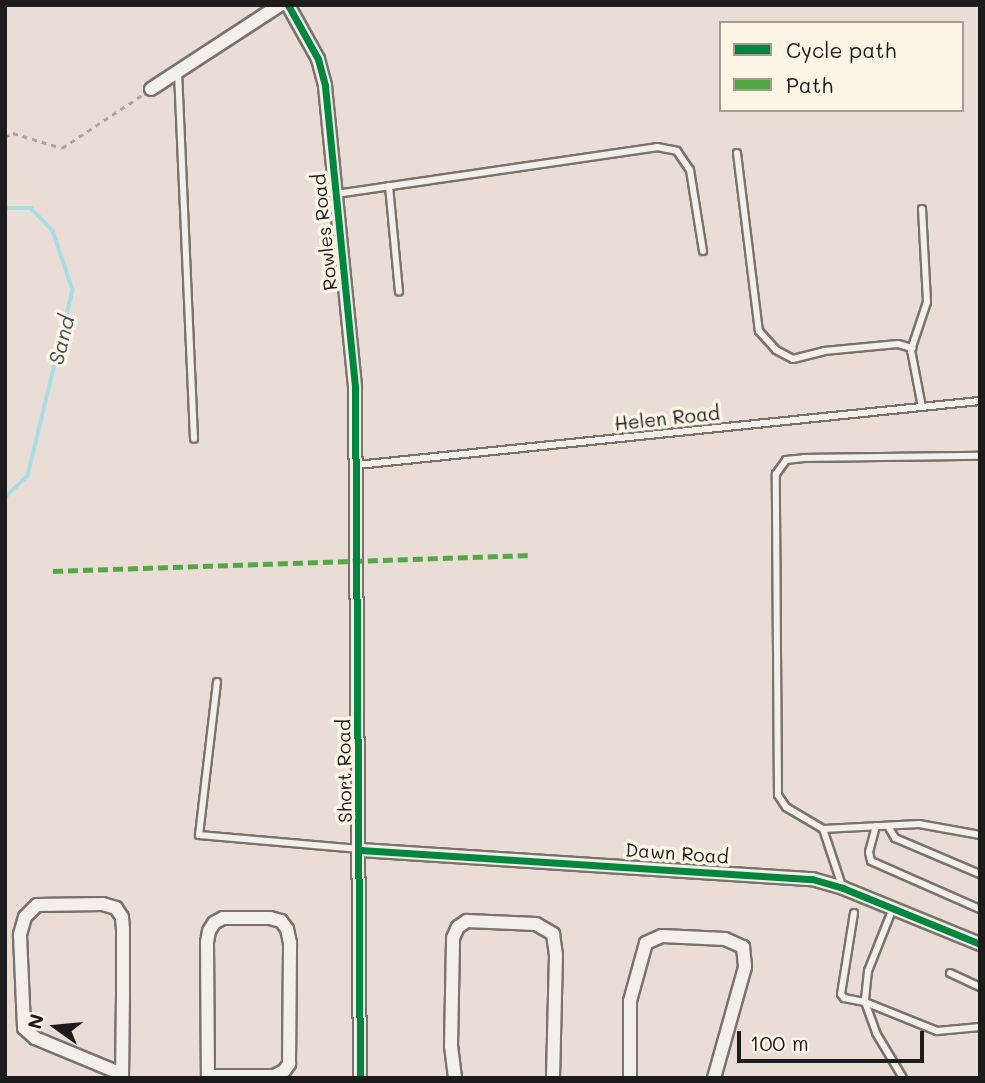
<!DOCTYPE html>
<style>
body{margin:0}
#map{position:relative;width:985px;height:1083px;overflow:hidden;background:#eaddd5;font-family:Mali,sans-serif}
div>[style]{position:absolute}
.stream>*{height:3.5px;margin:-1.75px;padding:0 1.75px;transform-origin:1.75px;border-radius:1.75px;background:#a9dce5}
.path>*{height:2.5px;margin-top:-1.25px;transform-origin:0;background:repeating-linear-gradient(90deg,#a9a6a2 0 5px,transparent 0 10px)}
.roads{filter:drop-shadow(2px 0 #79736f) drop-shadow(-2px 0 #79736f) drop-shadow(0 2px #79736f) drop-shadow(0 -2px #79736f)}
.lane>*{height:6px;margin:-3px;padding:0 3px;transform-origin:3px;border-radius:3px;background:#f3efe9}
.street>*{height:12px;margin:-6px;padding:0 6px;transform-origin:6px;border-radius:6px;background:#f3efe9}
.quiet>*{height:5px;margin-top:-2.5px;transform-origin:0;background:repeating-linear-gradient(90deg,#52a943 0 10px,transparent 0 15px)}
.cycleway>*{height:7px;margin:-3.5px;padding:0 3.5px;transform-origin:3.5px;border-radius:3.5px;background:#00873e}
span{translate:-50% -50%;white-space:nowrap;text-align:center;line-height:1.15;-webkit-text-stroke:7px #fcf5e5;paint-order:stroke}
.street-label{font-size:19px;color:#1c1c1c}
.water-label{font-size:21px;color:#3e555a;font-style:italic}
.frame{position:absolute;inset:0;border:7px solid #1c1c1c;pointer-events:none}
.legend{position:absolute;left:719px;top:21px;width:245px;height:91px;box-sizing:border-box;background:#fcf5e5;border:2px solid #a29e95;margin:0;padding:9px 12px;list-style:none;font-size:21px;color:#1c1c1c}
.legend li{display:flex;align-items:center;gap:14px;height:35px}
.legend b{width:35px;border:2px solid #a29e95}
.north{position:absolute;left:21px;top:992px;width:70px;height:70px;-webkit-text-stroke:5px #fcf5e5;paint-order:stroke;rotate:285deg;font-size:19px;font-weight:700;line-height:28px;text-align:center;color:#1c1c1c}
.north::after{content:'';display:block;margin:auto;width:24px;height:32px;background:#1c1c1c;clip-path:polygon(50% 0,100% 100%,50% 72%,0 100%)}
.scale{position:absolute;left:737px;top:1031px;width:187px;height:32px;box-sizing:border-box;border:4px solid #1c1c1c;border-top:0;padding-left:9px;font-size:21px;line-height:24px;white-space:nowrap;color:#1c1c1c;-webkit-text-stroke:5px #fcf5e5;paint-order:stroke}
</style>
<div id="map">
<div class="stream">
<div style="left:5px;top:208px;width:26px"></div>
<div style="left:31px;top:208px;width:32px;rotate:46deg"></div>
<div style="left:53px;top:231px;width:62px;rotate:71.3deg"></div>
<div style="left:73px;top:290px;width:191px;rotate:103.6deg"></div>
<div style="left:28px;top:476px;width:32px;rotate:136deg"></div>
</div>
<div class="path">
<div style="left:5px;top:137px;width:9px;rotate:-27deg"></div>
<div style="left:13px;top:133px;width:51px;rotate:17deg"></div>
<div style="left:62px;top:148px;width:96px;rotate:-33.5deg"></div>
</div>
<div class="roads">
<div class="lane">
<div style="left:178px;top:72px;width:367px;rotate:87.5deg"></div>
<div style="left:737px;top:153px;width:179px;rotate:83deg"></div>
<div style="left:759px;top:331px;width:25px;rotate:48deg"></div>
<div style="left:776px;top:350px;width:19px;rotate:28deg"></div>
<div style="left:793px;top:359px;width:32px;rotate:-14deg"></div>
<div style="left:824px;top:351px;width:74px;rotate:-5.4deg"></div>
<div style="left:898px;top:344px;width:15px;rotate:16deg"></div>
<div style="left:389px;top:186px;width:106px;rotate:84.6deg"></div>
<div style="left:336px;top:194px;width:324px;rotate:-8.3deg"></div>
<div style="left:657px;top:147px;width:20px;rotate:11deg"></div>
<div style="left:677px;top:151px;width:23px;rotate:56deg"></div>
<div style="left:690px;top:170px;width:82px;rotate:80.9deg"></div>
<div style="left:922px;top:209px;width:93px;rotate:86.9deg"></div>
<div style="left:927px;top:302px;width:51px;rotate:108.4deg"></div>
<div style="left:911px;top:350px;width:58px;rotate:79.1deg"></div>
<div style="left:357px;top:465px;width:626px;rotate:-5.87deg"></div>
<div style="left:217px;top:682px;width:154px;rotate:96.7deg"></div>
<div style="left:199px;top:835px;width:161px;rotate:5deg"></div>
<div style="left:876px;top:826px;width:27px;rotate:105deg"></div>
<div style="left:869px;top:852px;width:9px;rotate:77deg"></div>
<div style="left:871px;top:861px;width:119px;rotate:23.8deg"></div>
<div style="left:888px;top:826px;width:14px;rotate:60deg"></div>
<div style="left:895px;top:838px;width:92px;rotate:23deg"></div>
<div style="left:823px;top:829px;width:96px;rotate:-3deg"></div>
<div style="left:919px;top:824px;width:62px;rotate:10.2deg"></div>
<div style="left:842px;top:886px;width:60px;rotate:-108.4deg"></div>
<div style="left:823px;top:829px;width:43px;rotate:-149.3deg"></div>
<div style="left:786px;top:807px;width:14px;rotate:-124deg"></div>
<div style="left:778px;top:795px;width:321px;rotate:-90.4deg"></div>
<div style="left:776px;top:474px;width:17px;rotate:-54deg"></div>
<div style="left:786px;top:460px;width:18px;rotate:-6deg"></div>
<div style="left:804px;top:458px;width:176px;rotate:-0.7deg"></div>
<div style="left:893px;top:908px;width:68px;rotate:111.6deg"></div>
<div style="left:868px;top:971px;width:31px;rotate:96deg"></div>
<div style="left:865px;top:1002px;width:33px;rotate:70deg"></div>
<div style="left:876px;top:1033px;width:52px;rotate:59deg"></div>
<div style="left:854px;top:913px;width:82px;rotate:99.1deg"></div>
<div style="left:841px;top:994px;width:5px;rotate:53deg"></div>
<div style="left:844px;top:998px;width:21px;rotate:11deg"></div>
<div style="left:865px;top:1002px;width:78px;rotate:21.9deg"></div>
<div style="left:937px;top:1031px;width:43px;rotate:-5.3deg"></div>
<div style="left:950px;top:973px;width:33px;rotate:25deg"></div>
</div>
<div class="street">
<div style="left:288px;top:5px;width:62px;rotate:60.9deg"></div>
<div style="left:318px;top:59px;width:28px;rotate:75deg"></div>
<div style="left:325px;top:86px;width:302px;rotate:84.3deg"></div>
<div style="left:355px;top:387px;width:691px;rotate:89.59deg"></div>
<div style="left:151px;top:89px;width:154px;rotate:-33.1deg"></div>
<div style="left:360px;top:850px;width:453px;rotate:3.7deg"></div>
<div style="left:812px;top:879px;width:32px;rotate:16deg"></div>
<div style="left:843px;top:888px;width:148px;rotate:22.2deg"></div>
<div style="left:208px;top:1076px;width:66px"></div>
<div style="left:274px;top:1076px;width:11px;rotate:-27deg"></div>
<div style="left:284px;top:1071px;width:9px;rotate:-54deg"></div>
<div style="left:289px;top:1064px;width:121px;rotate:-89.5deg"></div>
<div style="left:290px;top:943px;width:14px;rotate:-102deg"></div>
<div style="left:287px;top:929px;width:10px;rotate:-127deg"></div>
<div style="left:281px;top:921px;width:11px;rotate:-165deg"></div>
<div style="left:270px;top:918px;width:47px;rotate:180deg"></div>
<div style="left:223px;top:918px;width:10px;rotate:151deg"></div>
<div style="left:214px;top:923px;width:9px;rotate:122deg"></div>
<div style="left:209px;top:931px;width:11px;rotate:100deg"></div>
<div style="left:207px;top:942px;width:134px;rotate:89.6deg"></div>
<div style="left:208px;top:1076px;width:2px;rotate:90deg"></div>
<div style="left:122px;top:1078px;width:83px;rotate:-89.3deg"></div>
<div style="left:123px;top:995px;width:66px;rotate:-90deg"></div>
<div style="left:123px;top:929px;width:12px;rotate:-95deg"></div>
<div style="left:122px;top:917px;width:11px;rotate:-124deg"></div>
<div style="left:116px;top:908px;width:14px;rotate:-163deg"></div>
<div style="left:103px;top:904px;width:66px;rotate:179.1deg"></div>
<div style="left:37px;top:905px;width:17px;rotate:135deg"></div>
<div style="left:25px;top:917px;width:19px;rotate:106deg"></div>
<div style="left:20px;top:935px;width:93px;rotate:87.5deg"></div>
<div style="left:24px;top:1028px;width:15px;rotate:42deg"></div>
<div style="left:35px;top:1038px;width:94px;rotate:22.5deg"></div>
<div style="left:455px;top:1078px;width:32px;rotate:-97deg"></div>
<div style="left:451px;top:1046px;width:108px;rotate:-88.9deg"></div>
<div style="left:453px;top:938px;width:12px;rotate:-66deg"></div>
<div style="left:458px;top:927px;width:11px;rotate:-34deg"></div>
<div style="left:467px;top:921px;width:69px;rotate:2.5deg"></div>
<div style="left:536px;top:924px;width:20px;rotate:30deg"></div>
<div style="left:553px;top:934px;width:21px;rotate:82deg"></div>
<div style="left:556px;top:955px;width:123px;rotate:91.4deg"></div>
<div style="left:630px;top:1078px;width:77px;rotate:-90deg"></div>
<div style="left:630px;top:1001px;width:60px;rotate:-74.6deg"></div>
<div style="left:646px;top:943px;width:17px;rotate:-24deg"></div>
<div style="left:662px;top:936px;width:63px;rotate:2.7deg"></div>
<div style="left:725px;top:939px;width:20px;rotate:24deg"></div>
<div style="left:743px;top:947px;width:20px;rotate:84deg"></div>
<div style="left:745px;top:967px;width:115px;rotate:105.6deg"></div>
</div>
</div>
<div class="quiet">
<div style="left:53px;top:571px;width:479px;rotate:-1.9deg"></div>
</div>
<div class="cycleway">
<div style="left:288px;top:5px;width:62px;rotate:60.9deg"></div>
<div style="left:318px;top:59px;width:28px;rotate:75deg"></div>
<div style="left:325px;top:86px;width:302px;rotate:84.3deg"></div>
<div style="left:355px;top:387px;width:691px;rotate:89.59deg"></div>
<div style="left:360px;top:850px;width:453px;rotate:3.7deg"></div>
<div style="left:812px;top:879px;width:32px;rotate:16deg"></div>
<div style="left:843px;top:888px;width:148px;rotate:22.2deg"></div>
</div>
<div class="street-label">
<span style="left:324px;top:232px;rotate:-96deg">Rowles Road</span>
<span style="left:667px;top:418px;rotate:-6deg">Helen Road</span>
<span style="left:344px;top:771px;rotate:-91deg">Short Road</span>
<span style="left:677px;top:853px;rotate:4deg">Dawn Road</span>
</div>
<div class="water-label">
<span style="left:61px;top:340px;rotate:-76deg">Sand</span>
</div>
<div class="frame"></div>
<ul class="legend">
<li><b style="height:9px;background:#00873e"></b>Cycle path</li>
<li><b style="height:9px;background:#52a943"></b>Path</li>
</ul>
<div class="north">N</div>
<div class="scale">100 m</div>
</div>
